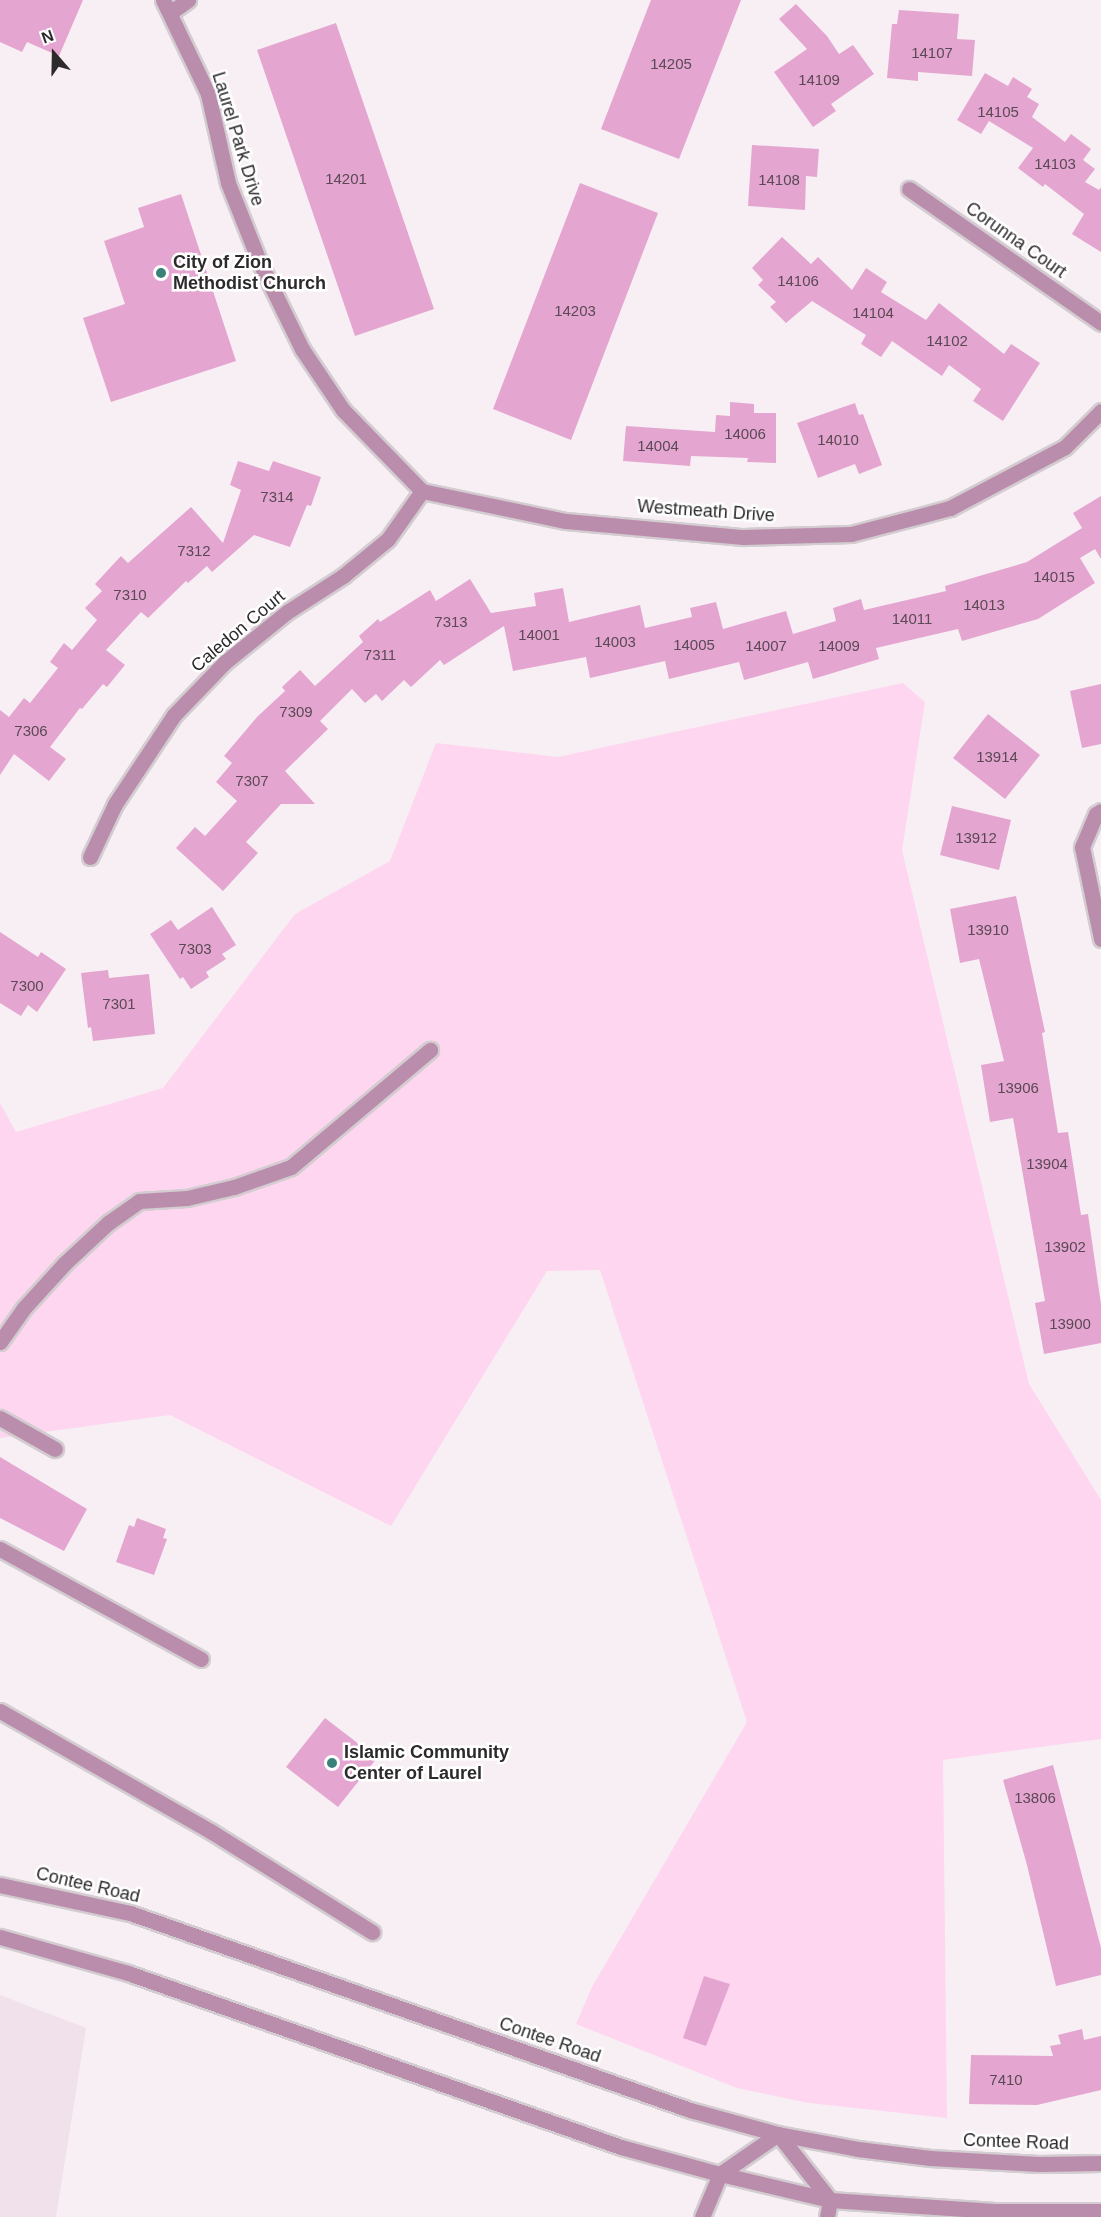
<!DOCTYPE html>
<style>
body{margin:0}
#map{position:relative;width:1101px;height:2217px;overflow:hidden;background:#f7eff4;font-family:Helvetica,sans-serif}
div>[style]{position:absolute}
.built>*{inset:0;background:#f0e1eb}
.green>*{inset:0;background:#fed6f0}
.building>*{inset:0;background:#e4a6d0}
.roads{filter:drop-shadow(2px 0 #d3ccd0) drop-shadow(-2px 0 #d3ccd0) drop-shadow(0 2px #d3ccd0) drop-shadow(0 -2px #d3ccd0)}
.minor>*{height:15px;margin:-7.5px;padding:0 7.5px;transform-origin:7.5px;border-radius:7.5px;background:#ba8dac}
.tertiary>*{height:15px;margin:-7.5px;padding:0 7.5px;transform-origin:7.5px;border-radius:7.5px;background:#ba8dac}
.dots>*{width:16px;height:16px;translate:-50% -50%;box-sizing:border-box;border:3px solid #fff;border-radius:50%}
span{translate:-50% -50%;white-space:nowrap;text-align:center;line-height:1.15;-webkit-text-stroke:5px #fff;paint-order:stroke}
.number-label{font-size:15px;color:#5b4955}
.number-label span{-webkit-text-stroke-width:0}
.street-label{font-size:18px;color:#2d2a2c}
.poi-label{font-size:18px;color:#2d2a2c;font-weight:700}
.left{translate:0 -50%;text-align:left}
.north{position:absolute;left:24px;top:24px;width:60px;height:60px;-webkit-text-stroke:4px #fff;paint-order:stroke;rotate:340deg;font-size:16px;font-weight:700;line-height:24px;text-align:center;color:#2d2a2c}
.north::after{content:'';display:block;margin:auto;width:21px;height:27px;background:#2d2a2c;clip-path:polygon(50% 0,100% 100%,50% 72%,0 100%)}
</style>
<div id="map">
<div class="built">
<div style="clip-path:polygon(0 1995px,86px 2028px,56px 2217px,0 2217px)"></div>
</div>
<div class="green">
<div style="clip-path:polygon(903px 683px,925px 702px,902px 850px,1029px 1384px,1101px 1500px,1101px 1739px,943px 1760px,947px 2118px,809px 2103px,737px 2088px,576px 2024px,592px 1987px,747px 1722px,600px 1270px,547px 1271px,391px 1526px,170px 1415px,0 1438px,0 1103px,16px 1132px,163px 1088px,295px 914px,390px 861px,436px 743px,558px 757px)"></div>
</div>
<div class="building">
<div style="clip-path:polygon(0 0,83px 0,59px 56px,27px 42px,22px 52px,0 42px)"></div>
<div style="clip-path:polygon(651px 0,741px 0,679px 159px,601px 129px)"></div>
<div style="clip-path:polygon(796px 4px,827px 36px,839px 54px,853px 45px,874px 74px,831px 104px,836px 111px,813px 127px,774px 72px,807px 49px,779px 19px)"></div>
<div style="clip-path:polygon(899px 10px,959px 14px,957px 39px,975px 40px,972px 76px,918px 72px,918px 81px,887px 78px,892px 24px,897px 24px)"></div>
<div style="clip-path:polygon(336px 23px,434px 309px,355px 336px,257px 50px)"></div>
<div style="clip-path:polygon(985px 73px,1008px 86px,1013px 77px,1032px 89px,1027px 97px,1039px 104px,1032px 117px,1065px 142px,1071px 134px,1091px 149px,1083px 160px,1095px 169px,1085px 182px,1099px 190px,1101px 187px,1101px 252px,1072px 234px,1084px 214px,1045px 184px,1043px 187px,1018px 168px,1033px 148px,989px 121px,981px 134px,957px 120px)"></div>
<div style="clip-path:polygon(752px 145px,819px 149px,817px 177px,806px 176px,805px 210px,748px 206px)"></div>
<div style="clip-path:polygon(580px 183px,658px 213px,571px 440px,493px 409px)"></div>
<div style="clip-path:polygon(181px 194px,236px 361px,111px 402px,83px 318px,125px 304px,104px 241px,144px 227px,138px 208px)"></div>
<div style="clip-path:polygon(782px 237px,811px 264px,818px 257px,852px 290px,866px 268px,887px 282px,881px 292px,926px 320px,939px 303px,1004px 354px,1011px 344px,1040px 363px,1003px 421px,973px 401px,981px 389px,949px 365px,942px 376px,892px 341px,881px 357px,861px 344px,866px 335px,812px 301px,786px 323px,770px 307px,776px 302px,758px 285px,763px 280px,752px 268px)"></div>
<div style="clip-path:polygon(730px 402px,754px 404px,754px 413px,776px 413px,776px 463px,747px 462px,748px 458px,691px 456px,690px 466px,623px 461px,626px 426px,715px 432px,716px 415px,730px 416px)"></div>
<div style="clip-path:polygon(855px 403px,859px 415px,863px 414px,882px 465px,859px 474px,855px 464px,818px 478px,797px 423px)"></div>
<div style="clip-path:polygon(238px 461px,269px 471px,273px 461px,321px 477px,311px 506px,307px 505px,290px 547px,254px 535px,212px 572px,207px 566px,188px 583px,186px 581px,148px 618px,141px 612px,106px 650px,125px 665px,107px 687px,103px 684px,82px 709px,80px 708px,50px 747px,66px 759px,49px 781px,14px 754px,0 775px,0 710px,9px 717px,24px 698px,30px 703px,58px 668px,50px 662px,64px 643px,72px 650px,97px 620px,85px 608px,102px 591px,95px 584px,121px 556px,128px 563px,191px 507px,223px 543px,241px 490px,230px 485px)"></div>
<div style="clip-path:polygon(1101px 496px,1101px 559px,1095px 549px,1080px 558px,1095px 583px,1038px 619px,962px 641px,958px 629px,876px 648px,879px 659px,813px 679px,808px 662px,744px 680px,739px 662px,669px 679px,665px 661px,590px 678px,586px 657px,513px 671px,504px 626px,444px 665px,440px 660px,411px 687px,404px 680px,382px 701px,376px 694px,365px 703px,352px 689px,320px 721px,328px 729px,285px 771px,315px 804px,281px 804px,246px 842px,258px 853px,223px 891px,176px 848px,195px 827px,205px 836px,237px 801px,216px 782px,232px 763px,224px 756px,257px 717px,285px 691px,282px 687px,300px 670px,315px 686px,363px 642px,359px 636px,378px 619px,380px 622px,430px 590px,436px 601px,470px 579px,491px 613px,536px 606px,534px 593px,563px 588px,569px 622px,640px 605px,645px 628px,692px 617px,690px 608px,716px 602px,723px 629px,786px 611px,793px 634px,836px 621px,833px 608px,861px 599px,864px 610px,946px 591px,945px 586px,1027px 562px,1082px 528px,1073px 513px)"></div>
<div style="clip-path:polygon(1101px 684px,1101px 744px,1082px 748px,1070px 691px)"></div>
<div style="clip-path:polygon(988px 714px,1040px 755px,1005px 799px,953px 758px)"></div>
<div style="clip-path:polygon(952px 806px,1011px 820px,999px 870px,940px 855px)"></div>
<div style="clip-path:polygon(1016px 896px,1045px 1032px,1042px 1033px,1058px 1133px,1068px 1132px,1081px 1215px,1088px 1214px,1101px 1304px,1101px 1343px,1044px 1354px,1035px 1303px,1045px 1301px,1013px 1118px,990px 1122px,981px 1065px,1004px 1061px,979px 959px,960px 963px,950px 909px)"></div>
<div style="clip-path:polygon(212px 907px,236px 945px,222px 954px,226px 959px,206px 972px,209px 977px,191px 989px,183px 977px,180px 979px,150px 934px,171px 920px,178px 930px)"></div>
<div style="clip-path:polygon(0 932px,38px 957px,41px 952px,66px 969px,37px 1012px,28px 1005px,21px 1016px,0 1003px)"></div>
<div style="clip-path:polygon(108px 970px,109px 978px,149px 974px,155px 1034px,93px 1041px,91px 1027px,88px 1028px,81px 973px)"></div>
<div style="clip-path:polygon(0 1457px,87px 1509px,64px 1551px,0 1518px)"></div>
<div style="clip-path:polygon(137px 1518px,166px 1529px,163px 1538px,167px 1539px,154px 1575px,116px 1562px,129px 1525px,134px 1527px)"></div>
<div style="clip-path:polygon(325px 1718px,377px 1758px,338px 1807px,286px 1767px)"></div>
<div style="clip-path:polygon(1053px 1765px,1101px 1948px,1101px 1975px,1056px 1986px,1027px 1865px,1003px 1780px)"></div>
<div style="clip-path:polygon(704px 1976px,730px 1984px,706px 2046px,683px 2038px)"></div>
<div style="clip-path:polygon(1082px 2029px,1084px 2040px,1101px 2036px,1101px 2090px,1037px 2105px,969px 2104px,971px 2055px,1053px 2056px,1050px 2046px,1061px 2044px,1058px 2035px)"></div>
</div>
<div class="roads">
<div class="minor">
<div style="left:171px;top:12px;width:21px;rotate:-35deg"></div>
<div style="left:909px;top:189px;width:234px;rotate:34.9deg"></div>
<div style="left:1101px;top:811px;width:6px;rotate:149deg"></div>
<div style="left:1096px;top:814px;width:36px;rotate:113deg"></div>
<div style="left:1082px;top:847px;width:94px;rotate:78.3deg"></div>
<div style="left:90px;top:857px;width:59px;rotate:-64.7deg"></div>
<div style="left:115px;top:804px;width:107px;rotate:-56.5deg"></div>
<div style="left:174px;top:715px;width:72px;rotate:-46.1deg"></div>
<div style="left:224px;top:663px;width:81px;rotate:-39deg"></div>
<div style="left:287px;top:612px;width:67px;rotate:-32.7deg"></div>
<div style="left:343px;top:576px;width:58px;rotate:-39.4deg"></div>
<div style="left:388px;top:539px;width:59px;rotate:-54.7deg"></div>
<div style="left:0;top:1342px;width:42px;rotate:-54.8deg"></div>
<div style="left:24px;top:1308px;width:61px;rotate:-47.7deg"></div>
<div style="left:65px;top:1263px;width:59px;rotate:-42.9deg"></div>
<div style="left:108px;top:1223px;width:38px;rotate:-35deg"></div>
<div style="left:139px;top:1201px;width:48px;rotate:-3.6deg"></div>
<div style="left:187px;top:1198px;width:48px;rotate:-13.2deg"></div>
<div style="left:234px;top:1187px;width:60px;rotate:-19.3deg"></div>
<div style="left:291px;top:1167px;width:182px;rotate:-40.1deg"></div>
<div style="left:0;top:1418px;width:63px;rotate:29.4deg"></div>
<div style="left:0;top:1549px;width:229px;rotate:28.7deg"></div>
<div style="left:0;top:1711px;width:244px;rotate:29.7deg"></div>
<div style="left:212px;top:1832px;width:189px;rotate:32deg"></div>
<div style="left:702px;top:2217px;width:47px;rotate:-67.3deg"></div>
<div style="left:720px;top:2174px;width:70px;rotate:-34.6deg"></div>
<div style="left:778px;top:2134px;width:84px;rotate:51.8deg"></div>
<div style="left:830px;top:2200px;width:17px;rotate:100deg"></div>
</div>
<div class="tertiary">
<div style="left:163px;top:0;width:104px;rotate:64.4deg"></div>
<div style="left:208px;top:94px;width:91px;rotate:77.3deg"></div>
<div style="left:228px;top:183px;width:84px;rotate:68.3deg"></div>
<div style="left:259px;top:261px;width:98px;rotate:64deg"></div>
<div style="left:302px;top:349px;width:73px;rotate:56.1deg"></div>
<div style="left:343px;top:410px;width:113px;rotate:45.7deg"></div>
<div style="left:422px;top:491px;width:147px;rotate:11.8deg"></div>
<div style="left:566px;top:521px;width:178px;rotate:5.2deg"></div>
<div style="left:743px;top:537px;width:108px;rotate:-1.6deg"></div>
<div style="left:851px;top:534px;width:102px;rotate:-14.7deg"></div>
<div style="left:950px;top:508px;width:130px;rotate:-27.9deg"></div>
<div style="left:1065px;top:447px;width:51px;rotate:-45deg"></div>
<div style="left:0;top:1885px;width:133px;rotate:12.2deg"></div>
<div style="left:130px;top:1913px;width:594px;rotate:19.38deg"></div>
<div style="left:690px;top:2110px;width:91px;rotate:15.3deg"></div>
<div style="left:778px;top:2134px;width:81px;rotate:10.6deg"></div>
<div style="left:858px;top:2149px;width:73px;rotate:7.1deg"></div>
<div style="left:930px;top:2158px;width:109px;rotate:3.2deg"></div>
<div style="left:1039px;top:2164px;width:62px;rotate:-0.9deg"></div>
<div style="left:0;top:1937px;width:133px;rotate:15.7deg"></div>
<div style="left:128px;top:1973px;width:523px;rotate:19.44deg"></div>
<div style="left:621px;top:2147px;width:103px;rotate:15.3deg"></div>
<div style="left:720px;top:2174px;width:113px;rotate:13.3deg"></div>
<div style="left:830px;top:2200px;width:165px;rotate:3.8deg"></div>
<div style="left:995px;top:2211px;width:106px"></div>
</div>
</div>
<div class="dots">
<div style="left:161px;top:273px;background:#3a817a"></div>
<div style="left:332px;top:1763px;background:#3a817a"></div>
</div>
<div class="number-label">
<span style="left:932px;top:53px">14107</span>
<span style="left:671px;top:64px">14205</span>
<span style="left:819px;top:80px">14109</span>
<span style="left:998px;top:112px">14105</span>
<span style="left:1055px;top:164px">14103</span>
<span style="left:346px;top:179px">14201</span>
<span style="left:779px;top:180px">14108</span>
<span style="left:798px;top:281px">14106</span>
<span style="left:575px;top:311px">14203</span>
<span style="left:873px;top:313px">14104</span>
<span style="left:947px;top:341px">14102</span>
<span style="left:745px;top:434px">14006</span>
<span style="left:838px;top:440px">14010</span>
<span style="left:658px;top:446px">14004</span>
<span style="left:277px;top:497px">7314</span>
<span style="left:194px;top:551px">7312</span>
<span style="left:1054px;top:577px">14015</span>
<span style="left:130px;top:595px">7310</span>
<span style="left:984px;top:605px">14013</span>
<span style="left:912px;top:619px">14011</span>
<span style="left:451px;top:622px">7313</span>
<span style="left:539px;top:635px">14001</span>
<span style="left:615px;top:642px">14003</span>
<span style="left:694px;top:645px">14005</span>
<span style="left:766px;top:646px">14007</span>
<span style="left:839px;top:646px">14009</span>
<span style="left:380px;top:655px">7311</span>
<span style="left:296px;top:712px">7309</span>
<span style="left:31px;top:731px">7306</span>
<span style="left:997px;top:757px">13914</span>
<span style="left:252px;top:781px">7307</span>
<span style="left:976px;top:838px">13912</span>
<span style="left:988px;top:930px">13910</span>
<span style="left:195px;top:949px">7303</span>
<span style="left:27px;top:986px">7300</span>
<span style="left:119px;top:1004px">7301</span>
<span style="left:1018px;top:1088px">13906</span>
<span style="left:1047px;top:1164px">13904</span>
<span style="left:1065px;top:1247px">13902</span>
<span style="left:1070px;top:1324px">13900</span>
<span style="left:1035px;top:1798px">13806</span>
<span style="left:1006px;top:2080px">7410</span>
</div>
<div class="street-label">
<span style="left:238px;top:139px;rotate:73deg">Laurel Park Drive</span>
<span style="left:1016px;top:240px;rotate:35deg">Corunna Court</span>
<span style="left:706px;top:511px;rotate:4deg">Westmeath Drive</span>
<span style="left:238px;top:631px;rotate:-40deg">Caledon Court</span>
<span style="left:88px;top:1885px;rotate:13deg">Contee Road</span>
<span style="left:550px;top:2040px;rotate:19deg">Contee Road</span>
<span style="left:1016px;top:2142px;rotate:2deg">Contee Road</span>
</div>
<div class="poi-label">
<span class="left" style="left:173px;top:273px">City of Zion<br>Methodist Church</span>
<span class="left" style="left:344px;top:1763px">Islamic Community<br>Center of Laurel</span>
</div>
<div class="north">N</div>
</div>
